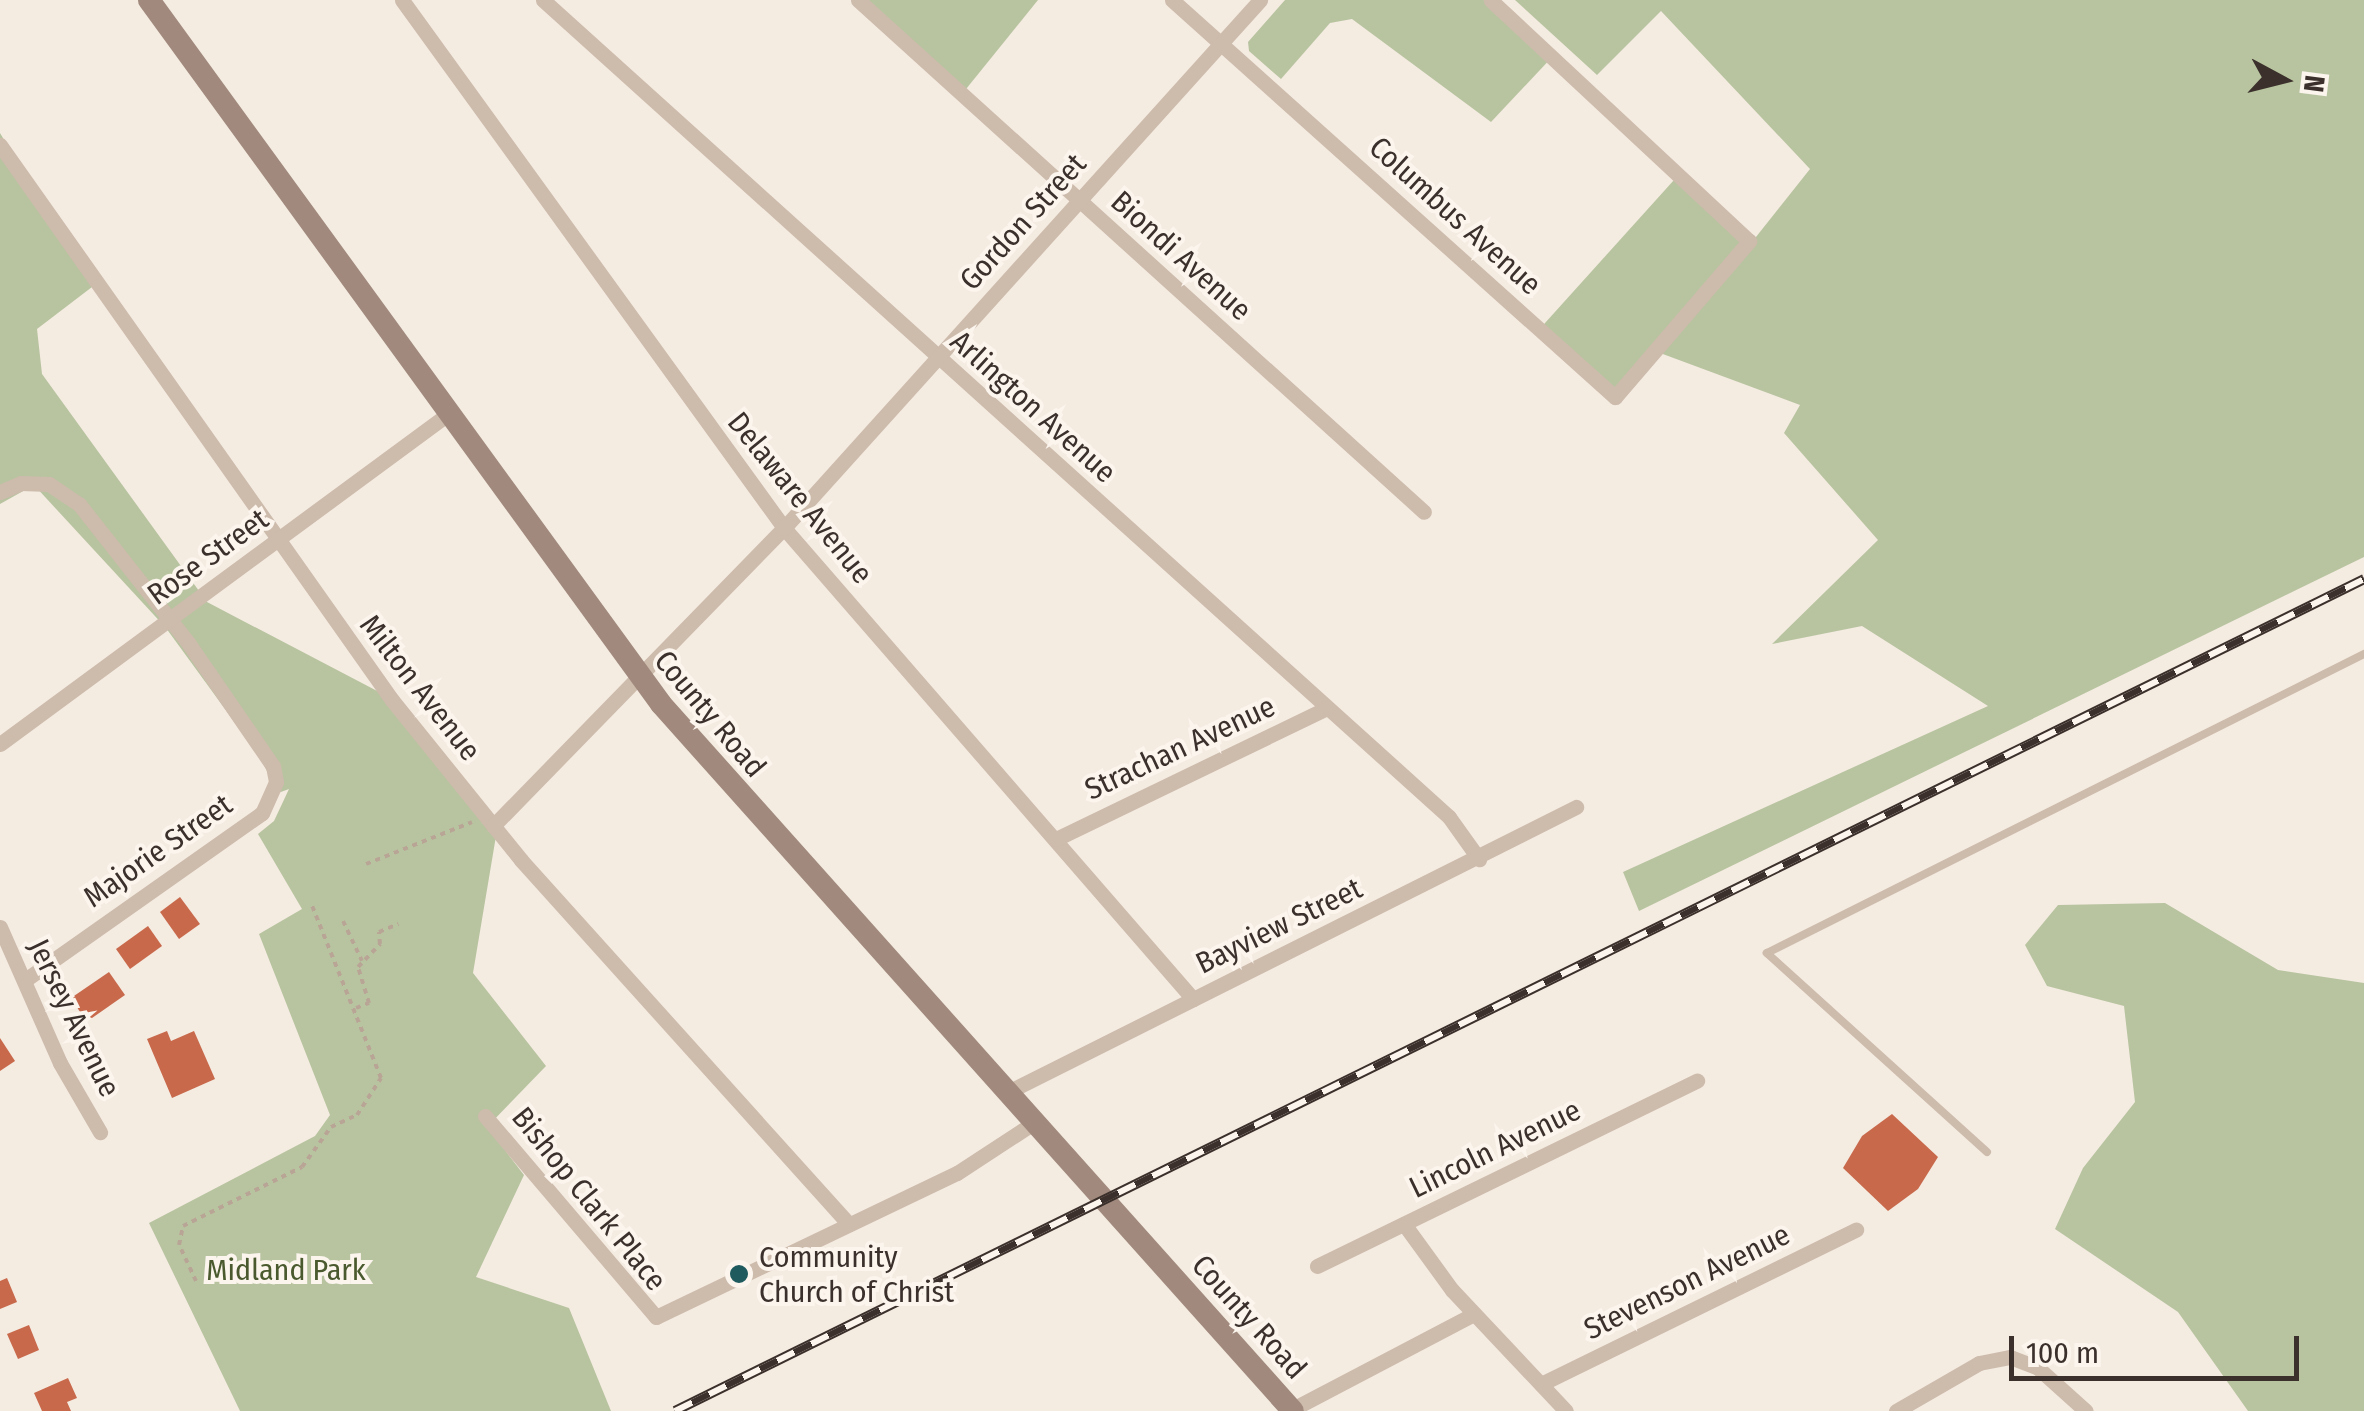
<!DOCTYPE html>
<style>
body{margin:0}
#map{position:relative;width:2364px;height:1411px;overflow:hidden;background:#f4ebe1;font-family:"Fira Sans Condensed",sans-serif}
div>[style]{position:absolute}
.green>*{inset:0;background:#b8c4a0}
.building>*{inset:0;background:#c8694b}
.path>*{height:4px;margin-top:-2px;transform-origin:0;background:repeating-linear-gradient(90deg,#b9a596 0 5px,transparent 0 10px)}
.lane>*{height:8px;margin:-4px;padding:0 4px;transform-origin:4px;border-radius:4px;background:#cdbbac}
.street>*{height:15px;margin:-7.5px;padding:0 7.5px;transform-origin:7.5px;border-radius:7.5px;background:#cdbbac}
.secondary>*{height:22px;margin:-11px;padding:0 11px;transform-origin:11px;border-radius:11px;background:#a18a7d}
.rail>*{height:10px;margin-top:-5px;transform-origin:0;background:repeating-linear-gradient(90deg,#fbf5ee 0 19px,#3b302b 0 38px);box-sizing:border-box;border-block:2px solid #3b302b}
.dots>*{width:28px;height:28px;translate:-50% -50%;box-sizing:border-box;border:5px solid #fbf5ee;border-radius:50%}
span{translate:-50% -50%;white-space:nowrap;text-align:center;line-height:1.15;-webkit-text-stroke:8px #fbf5ee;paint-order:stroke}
.street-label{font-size:30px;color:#3b302b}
.poi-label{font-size:30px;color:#3b302b}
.left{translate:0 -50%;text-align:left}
.park-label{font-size:30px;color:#4a5a2e}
.north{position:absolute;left:2234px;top:30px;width:100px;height:100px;-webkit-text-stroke:8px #fbf5ee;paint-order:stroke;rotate:97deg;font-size:28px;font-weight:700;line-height:40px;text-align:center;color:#3b302b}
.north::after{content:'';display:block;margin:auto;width:35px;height:45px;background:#3b302b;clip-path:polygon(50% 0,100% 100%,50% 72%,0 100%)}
.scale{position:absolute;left:2009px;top:1336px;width:290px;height:45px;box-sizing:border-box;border:5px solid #3b302b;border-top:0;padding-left:12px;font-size:30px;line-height:35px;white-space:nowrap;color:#3b302b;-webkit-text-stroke:8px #fbf5ee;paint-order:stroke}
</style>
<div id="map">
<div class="green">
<div style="clip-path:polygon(859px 0,1038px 0,962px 94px)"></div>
<div style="clip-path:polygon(1285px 0,1490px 0,1554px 55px,1491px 122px,1352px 19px,1330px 23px,1281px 79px,1249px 51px,1248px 42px)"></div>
<div style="clip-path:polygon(1515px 0,2364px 0,2364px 557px,1639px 911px,1623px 872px,1988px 706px,1862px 626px,1772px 644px,1878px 540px,1784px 433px,1800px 405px,1652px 350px,1607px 398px,1536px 333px,1674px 180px,1752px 242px,1810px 169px,1661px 11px,1597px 75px)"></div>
<div style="clip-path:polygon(0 133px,92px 287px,37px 329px,42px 374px,207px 602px,381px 693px,496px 836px,473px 973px,546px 1066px,487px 1127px,524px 1175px,476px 1277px,569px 1308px,611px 1411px,240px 1411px,149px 1223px,315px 1136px,330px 1115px,259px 934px,302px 909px,258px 834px,274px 821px,289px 789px,278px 793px,260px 757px,166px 628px,34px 485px,0 504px)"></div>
<div style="clip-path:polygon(2165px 903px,2278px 970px,2364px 983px,2364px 1411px,2248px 1411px,2178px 1312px,2055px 1229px,2083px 1168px,2135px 1102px,2124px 1006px,2047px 986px,2025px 945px,2058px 905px)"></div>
</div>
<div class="building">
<div style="clip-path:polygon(180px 897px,200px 924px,179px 939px,160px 912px)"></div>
<div style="clip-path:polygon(148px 926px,162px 946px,130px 969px,116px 949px)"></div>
<div style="clip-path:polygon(109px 972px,125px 995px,92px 1018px,82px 1015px,71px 998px)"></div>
<div style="clip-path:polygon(167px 1031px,171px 1041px,194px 1031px,215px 1079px,172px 1098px,147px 1039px)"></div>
<div style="clip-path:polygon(0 1038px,15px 1061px,0 1071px)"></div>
<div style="clip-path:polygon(1892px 1114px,1938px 1157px,1918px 1189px,1888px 1211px,1843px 1168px,1862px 1136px)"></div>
<div style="clip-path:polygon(7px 1278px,17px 1302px,0 1309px,0 1281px)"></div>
<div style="clip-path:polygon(29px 1325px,39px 1350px,18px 1359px,7px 1334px)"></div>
<div style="clip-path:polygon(68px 1378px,77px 1398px,67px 1402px,71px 1411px,42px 1411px,34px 1393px)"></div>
</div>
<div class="path">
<div style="left:366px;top:864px;width:114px;rotate:-21.6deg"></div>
<div style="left:343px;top:921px;width:44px;rotate:64.6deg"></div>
<div style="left:356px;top:1008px;width:14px;rotate:-21deg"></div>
<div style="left:369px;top:1003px;width:38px;rotate:-107deg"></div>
<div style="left:358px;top:967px;width:32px;rotate:-46deg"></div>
<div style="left:380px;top:944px;width:12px;rotate:-95deg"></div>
<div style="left:379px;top:932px;width:21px;rotate:-23deg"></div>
<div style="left:196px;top:1281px;width:40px;rotate:-115deg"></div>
<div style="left:179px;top:1245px;width:19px;rotate:-78deg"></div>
<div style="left:183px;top:1226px;width:133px;rotate:-26.4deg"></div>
<div style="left:302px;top:1167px;width:49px;rotate:-54.1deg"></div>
<div style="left:331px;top:1127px;width:29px;rotate:-25deg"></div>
<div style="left:357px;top:1115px;width:44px;rotate:-57deg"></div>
<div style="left:381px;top:1078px;width:188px;rotate:-111.8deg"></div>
</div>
<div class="lane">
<div style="left:1987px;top:1152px;width:297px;rotate:-137.9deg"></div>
<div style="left:1767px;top:953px;width:668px;rotate:-26.6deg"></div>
</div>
<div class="street">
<div style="left:402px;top:0;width:652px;rotate:54.11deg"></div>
<div style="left:784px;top:528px;width:624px;rotate:49.03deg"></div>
<div style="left:543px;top:0;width:1220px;rotate:42.04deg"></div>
<div style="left:1449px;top:817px;width:52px;rotate:54.5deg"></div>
<div style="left:858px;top:0;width:763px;rotate:42.13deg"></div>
<div style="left:1172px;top:0;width:595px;rotate:41.87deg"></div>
<div style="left:1615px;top:397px;width:206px;rotate:-49.3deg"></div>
<div style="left:1749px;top:241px;width:353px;rotate:-137deg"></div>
<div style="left:0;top:145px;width:679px;rotate:54.77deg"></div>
<div style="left:392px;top:700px;width:206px;rotate:51.1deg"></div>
<div style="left:521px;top:860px;width:490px;rotate:48deg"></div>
<div style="left:0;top:492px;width:23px;rotate:-23deg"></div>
<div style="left:21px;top:483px;width:28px;rotate:2deg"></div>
<div style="left:49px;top:484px;width:36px;rotate:34deg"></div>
<div style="left:79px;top:504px;width:178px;rotate:51.8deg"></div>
<div style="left:189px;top:644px;width:148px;rotate:55.5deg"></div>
<div style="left:273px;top:766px;width:16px;rotate:79deg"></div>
<div style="left:276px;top:782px;width:34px;rotate:114deg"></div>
<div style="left:262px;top:813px;width:291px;rotate:144.8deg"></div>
<div style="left:0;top:744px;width:556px;rotate:-36.38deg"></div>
<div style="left:493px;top:826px;width:417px;rotate:-45.7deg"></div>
<div style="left:784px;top:528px;width:711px;rotate:-47.96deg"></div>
<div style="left:1056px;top:839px;width:301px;rotate:-25.8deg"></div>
<div style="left:0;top:927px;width:149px;rotate:66.2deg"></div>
<div style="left:60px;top:1063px;width:80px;rotate:59.9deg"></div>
<div style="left:1006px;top:1093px;width:638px;rotate:-26.65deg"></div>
<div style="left:485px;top:1116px;width:264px;rotate:49.6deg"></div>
<div style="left:656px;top:1317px;width:334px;rotate:-25.6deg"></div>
<div style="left:957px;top:1173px;width:90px;rotate:-33.2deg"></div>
<div style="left:1404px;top:1224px;width:82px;rotate:54deg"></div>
<div style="left:1452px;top:1290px;width:166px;rotate:46.7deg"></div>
<div style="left:1317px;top:1266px;width:423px;rotate:-26deg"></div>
<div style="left:1541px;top:1384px;width:351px;rotate:-26.1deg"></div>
<div style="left:1289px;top:1411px;width:209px;rotate:-27.7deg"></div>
<div style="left:1896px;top:1411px;width:96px;rotate:-30deg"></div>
<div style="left:1979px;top:1363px;width:32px;rotate:-11deg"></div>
<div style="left:2010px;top:1357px;width:30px;rotate:21deg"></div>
<div style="left:2038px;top:1368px;width:64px;rotate:41.9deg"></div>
</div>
<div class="secondary">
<div style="left:149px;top:0;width:870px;rotate:53.97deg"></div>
<div style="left:661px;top:704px;width:948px;rotate:48.21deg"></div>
</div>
<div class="rail">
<div style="left:675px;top:1411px;width:1883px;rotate:-26.22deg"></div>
</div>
<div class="dots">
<div style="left:739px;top:1274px;background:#1f5a5e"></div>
</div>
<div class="street-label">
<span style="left:1455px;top:216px;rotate:42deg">Columbus Avenue</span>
<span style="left:1023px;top:222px;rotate:-48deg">Gordon Street</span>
<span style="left:1181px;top:256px;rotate:42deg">Biondi Avenue</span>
<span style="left:1033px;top:407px;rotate:42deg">Arlington Avenue</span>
<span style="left:800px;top:498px;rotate:51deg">Delaware Avenue</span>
<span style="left:208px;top:557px;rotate:-36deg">Rose Street</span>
<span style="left:420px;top:688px;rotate:52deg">Milton Avenue</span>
<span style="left:710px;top:714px;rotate:50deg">County Road</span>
<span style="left:1180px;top:748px;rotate:-25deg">Strachan Avenue</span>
<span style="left:158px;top:851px;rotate:-35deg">Majorie Street</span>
<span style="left:1279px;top:926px;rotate:-26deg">Bayview Street</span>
<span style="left:74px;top:1018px;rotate:64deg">Jersey Avenue</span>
<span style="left:1495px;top:1149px;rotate:-26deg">Lincoln Avenue</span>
<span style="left:589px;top:1199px;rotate:51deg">Bishop Clark Place</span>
<span style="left:1687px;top:1282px;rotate:-26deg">Stevenson Avenue</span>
<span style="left:1249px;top:1317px;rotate:48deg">County Road</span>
</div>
<div class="poi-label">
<span class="left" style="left:759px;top:1274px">Community<br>Church of Christ</span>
</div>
<div class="park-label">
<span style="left:286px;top:1270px">Midland Park</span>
</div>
<div class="north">N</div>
<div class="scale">100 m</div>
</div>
